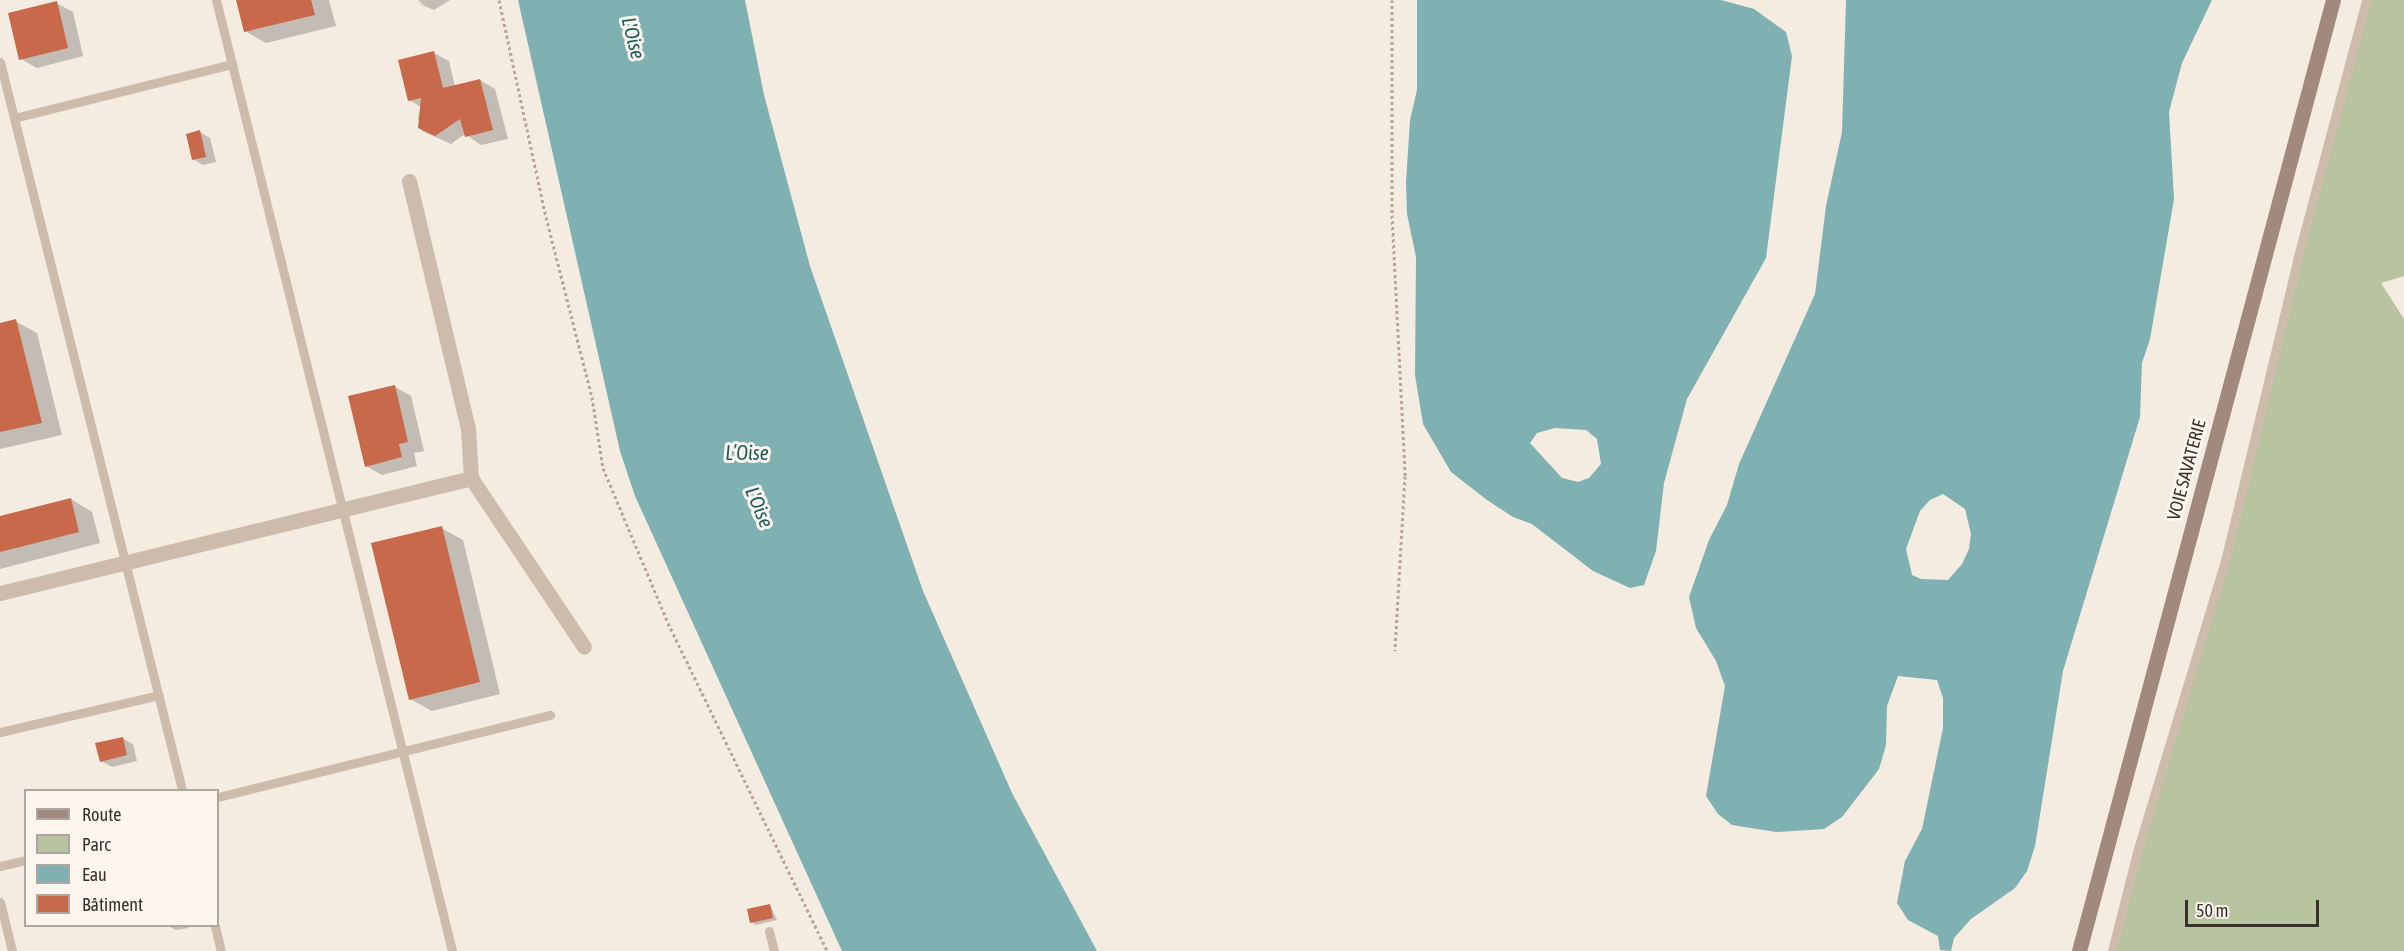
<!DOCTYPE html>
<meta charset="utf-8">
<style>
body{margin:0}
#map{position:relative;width:2404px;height:951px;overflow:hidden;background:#f4ebe1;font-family:"Asap Condensed",sans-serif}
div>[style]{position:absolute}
.green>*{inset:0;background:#b8c4a0}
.water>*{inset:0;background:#7fb0b2}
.shadow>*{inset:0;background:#0003}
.building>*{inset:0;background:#c8694b}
.path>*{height:3px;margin-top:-1.5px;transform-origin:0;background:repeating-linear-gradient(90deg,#b9a596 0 3px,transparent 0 6px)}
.service>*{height:9px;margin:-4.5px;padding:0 4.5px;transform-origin:4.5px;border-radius:4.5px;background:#cdbbac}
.minor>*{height:15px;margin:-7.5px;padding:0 7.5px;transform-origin:7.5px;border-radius:7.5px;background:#cdbbac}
.secondary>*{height:15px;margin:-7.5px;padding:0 7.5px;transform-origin:7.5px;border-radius:7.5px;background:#a18a7d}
span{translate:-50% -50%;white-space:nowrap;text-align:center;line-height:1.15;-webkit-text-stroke:6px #fbf5ee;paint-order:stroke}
.street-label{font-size:18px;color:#3b302b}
.water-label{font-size:20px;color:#1f5a5e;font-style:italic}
.legend{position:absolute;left:24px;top:789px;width:195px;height:138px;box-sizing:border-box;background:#fbf5ee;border:2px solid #aea6a0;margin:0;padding:8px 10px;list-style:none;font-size:18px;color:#3b302b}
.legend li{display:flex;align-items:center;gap:12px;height:30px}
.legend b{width:30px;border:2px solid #aea6a0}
.scale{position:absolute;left:2185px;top:900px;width:134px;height:27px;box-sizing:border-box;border:3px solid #3b302b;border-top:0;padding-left:8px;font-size:18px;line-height:21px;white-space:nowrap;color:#3b302b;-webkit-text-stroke:4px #fbf5ee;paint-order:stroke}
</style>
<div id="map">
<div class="green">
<div style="clip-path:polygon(2366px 0,2404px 0,2404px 276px,2381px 283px,2404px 319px,2404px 951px,2112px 951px,2225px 561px)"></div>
</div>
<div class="water">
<div style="clip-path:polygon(518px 0,745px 0,764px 95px,810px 266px,923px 591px,1012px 793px,1097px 951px,842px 951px,635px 496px,620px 451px)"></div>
<div style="clip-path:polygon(evenodd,1417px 0,1721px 0,1754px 9px,1786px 32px,1792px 56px,1766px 258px,1687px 399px,1664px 483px,1656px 551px,1644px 585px,1630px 588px,1593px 571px,1532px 524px,1513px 517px,1487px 500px,1451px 472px,1423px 424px,1415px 375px,1416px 257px,1407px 214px,1406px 182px,1410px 120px,1417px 90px,1417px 0,1555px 428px,1586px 430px,1597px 439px,1601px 464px,1589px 478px,1578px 482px,1562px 478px,1530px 443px,1537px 433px,1555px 428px)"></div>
<div style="clip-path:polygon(evenodd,1846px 0,2212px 0,2182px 63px,2169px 112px,2174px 199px,2150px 339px,2142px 363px,2140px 417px,2063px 671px,2035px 846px,2027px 871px,2015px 888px,1971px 919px,1954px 938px,1951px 951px,1940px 950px,1938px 936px,1908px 920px,1897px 903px,1905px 861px,1922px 829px,1943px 728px,1943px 698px,1937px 680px,1898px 676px,1887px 706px,1886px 745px,1879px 769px,1842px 817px,1824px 829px,1776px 832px,1732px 825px,1718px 814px,1706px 796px,1725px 686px,1716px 661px,1696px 628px,1689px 597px,1709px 540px,1727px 505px,1739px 464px,1815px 294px,1826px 206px,1842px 132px,1846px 0,1943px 494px,1965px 509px,1971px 534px,1969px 549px,1962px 564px,1948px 580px,1921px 579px,1912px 575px,1906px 549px,1920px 511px,1930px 500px,1943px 494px)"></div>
</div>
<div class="shadow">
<div style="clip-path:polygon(237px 0,329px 0,336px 26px,266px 43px,245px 31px)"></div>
<div style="clip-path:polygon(411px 0,424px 5px,418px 0,450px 0,434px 10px)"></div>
<div style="clip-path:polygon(56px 3px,73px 12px,83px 56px,37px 68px,21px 59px)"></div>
<div style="clip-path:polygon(434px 53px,449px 61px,455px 87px,480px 80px,495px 89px,508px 139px,481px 145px,465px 134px,451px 144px,422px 131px,418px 118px,421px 107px,409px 100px)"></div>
<div style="clip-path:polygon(200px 132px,210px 138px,216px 162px,203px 165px,193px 159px)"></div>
<div style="clip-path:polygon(15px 321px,37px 333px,62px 435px,0 449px,0 324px)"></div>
<div style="clip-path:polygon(395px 387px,411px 396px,424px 451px,414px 453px,417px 466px,382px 475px,366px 466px)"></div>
<div style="clip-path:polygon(71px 499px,92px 512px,100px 543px,0 569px,0 517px)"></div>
<div style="clip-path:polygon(441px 528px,463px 540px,500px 694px,432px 711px,410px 699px)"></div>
<div style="clip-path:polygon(122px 738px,133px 744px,137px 761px,112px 767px,101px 761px)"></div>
<div style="clip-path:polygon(770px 905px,777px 920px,756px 925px,751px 922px)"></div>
<div style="clip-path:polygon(168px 926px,188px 926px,189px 928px,176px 930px)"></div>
</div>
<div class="building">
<div style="clip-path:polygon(236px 0,311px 0,315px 15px,244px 32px)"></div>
<div style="clip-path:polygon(57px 1px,68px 48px,19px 60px,8px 13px)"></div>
<div style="clip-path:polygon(434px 51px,443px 88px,480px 79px,493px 130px,465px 137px,460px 119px,435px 136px,418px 128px,421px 98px,408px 101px,398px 60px)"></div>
<div style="clip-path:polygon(200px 130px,206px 157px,192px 160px,186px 134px)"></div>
<div style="clip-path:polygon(16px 319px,42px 423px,0 432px,0 323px)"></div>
<div style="clip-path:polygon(395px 385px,408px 442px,399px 444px,402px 457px,365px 467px,348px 396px)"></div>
<div style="clip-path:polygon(71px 498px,79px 532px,0 552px,0 516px)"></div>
<div style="clip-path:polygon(442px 526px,480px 682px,409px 700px,371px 543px)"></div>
<div style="clip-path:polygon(123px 737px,127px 755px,100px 762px,95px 743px)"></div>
<div style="clip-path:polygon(770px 904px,773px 918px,750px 923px,747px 909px)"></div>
</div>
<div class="path">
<div style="left:499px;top:0;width:222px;rotate:77.8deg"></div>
<div style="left:546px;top:217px;width:186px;rotate:75.7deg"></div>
<div style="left:592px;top:397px;width:72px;rotate:81.2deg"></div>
<div style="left:603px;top:468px;width:168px;rotate:67.2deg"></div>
<div style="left:668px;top:623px;width:365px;rotate:64.1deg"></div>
<div style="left:1392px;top:0;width:215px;rotate:90deg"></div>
<div style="left:1392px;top:215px;width:261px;rotate:87.1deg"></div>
<div style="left:1405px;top:476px;width:175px;rotate:93.3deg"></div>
</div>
<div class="service">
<div style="left:216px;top:0;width:980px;rotate:76.06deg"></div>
<div style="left:0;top:62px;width:750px;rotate:75.96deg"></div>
<div style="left:14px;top:118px;width:225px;rotate:-13.9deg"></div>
<div style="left:0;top:732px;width:163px;rotate:-13.1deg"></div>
<div style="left:218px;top:797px;width:342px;rotate:-13.9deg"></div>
<div style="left:0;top:866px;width:27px;rotate:-13deg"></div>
<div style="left:0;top:902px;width:50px;rotate:76.2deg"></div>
<div style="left:215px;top:926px;width:26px;rotate:77deg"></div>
<div style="left:769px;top:931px;width:21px;rotate:76deg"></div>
<div style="left:2112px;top:951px;width:102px;rotate:-75.8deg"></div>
<div style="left:2137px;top:852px;width:304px;rotate:-73.2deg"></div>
<div style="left:2225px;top:561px;width:309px;rotate:-76.5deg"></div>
<div style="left:2297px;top:260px;width:269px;rotate:-75.1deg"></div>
</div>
<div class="minor">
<div style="left:409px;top:181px;width:254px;rotate:76.6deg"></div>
<div style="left:468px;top:428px;width:50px;rotate:86.6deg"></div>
<div style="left:471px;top:478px;width:203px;rotate:56.2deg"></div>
<div style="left:0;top:593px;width:485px;rotate:-13.7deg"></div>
</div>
<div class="secondary">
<div style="left:2079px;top:951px;width:984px;rotate:-75.05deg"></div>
</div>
<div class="street-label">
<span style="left:2187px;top:470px;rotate:-75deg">VOIE SAVATERIE</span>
</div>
<div class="water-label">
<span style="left:634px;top:38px;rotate:76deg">L'Oise</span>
<span style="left:747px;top:452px">L’Oise</span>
<span style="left:760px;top:507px;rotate:67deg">L'Oise</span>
</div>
<ul class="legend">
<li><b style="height:8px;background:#a18a7d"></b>Route</li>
<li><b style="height:16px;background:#b8c4a0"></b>Parc</li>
<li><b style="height:16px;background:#7fb0b2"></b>Eau</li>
<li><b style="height:16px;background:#c8694b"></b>Bâtiment</li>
</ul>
<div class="scale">50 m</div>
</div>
